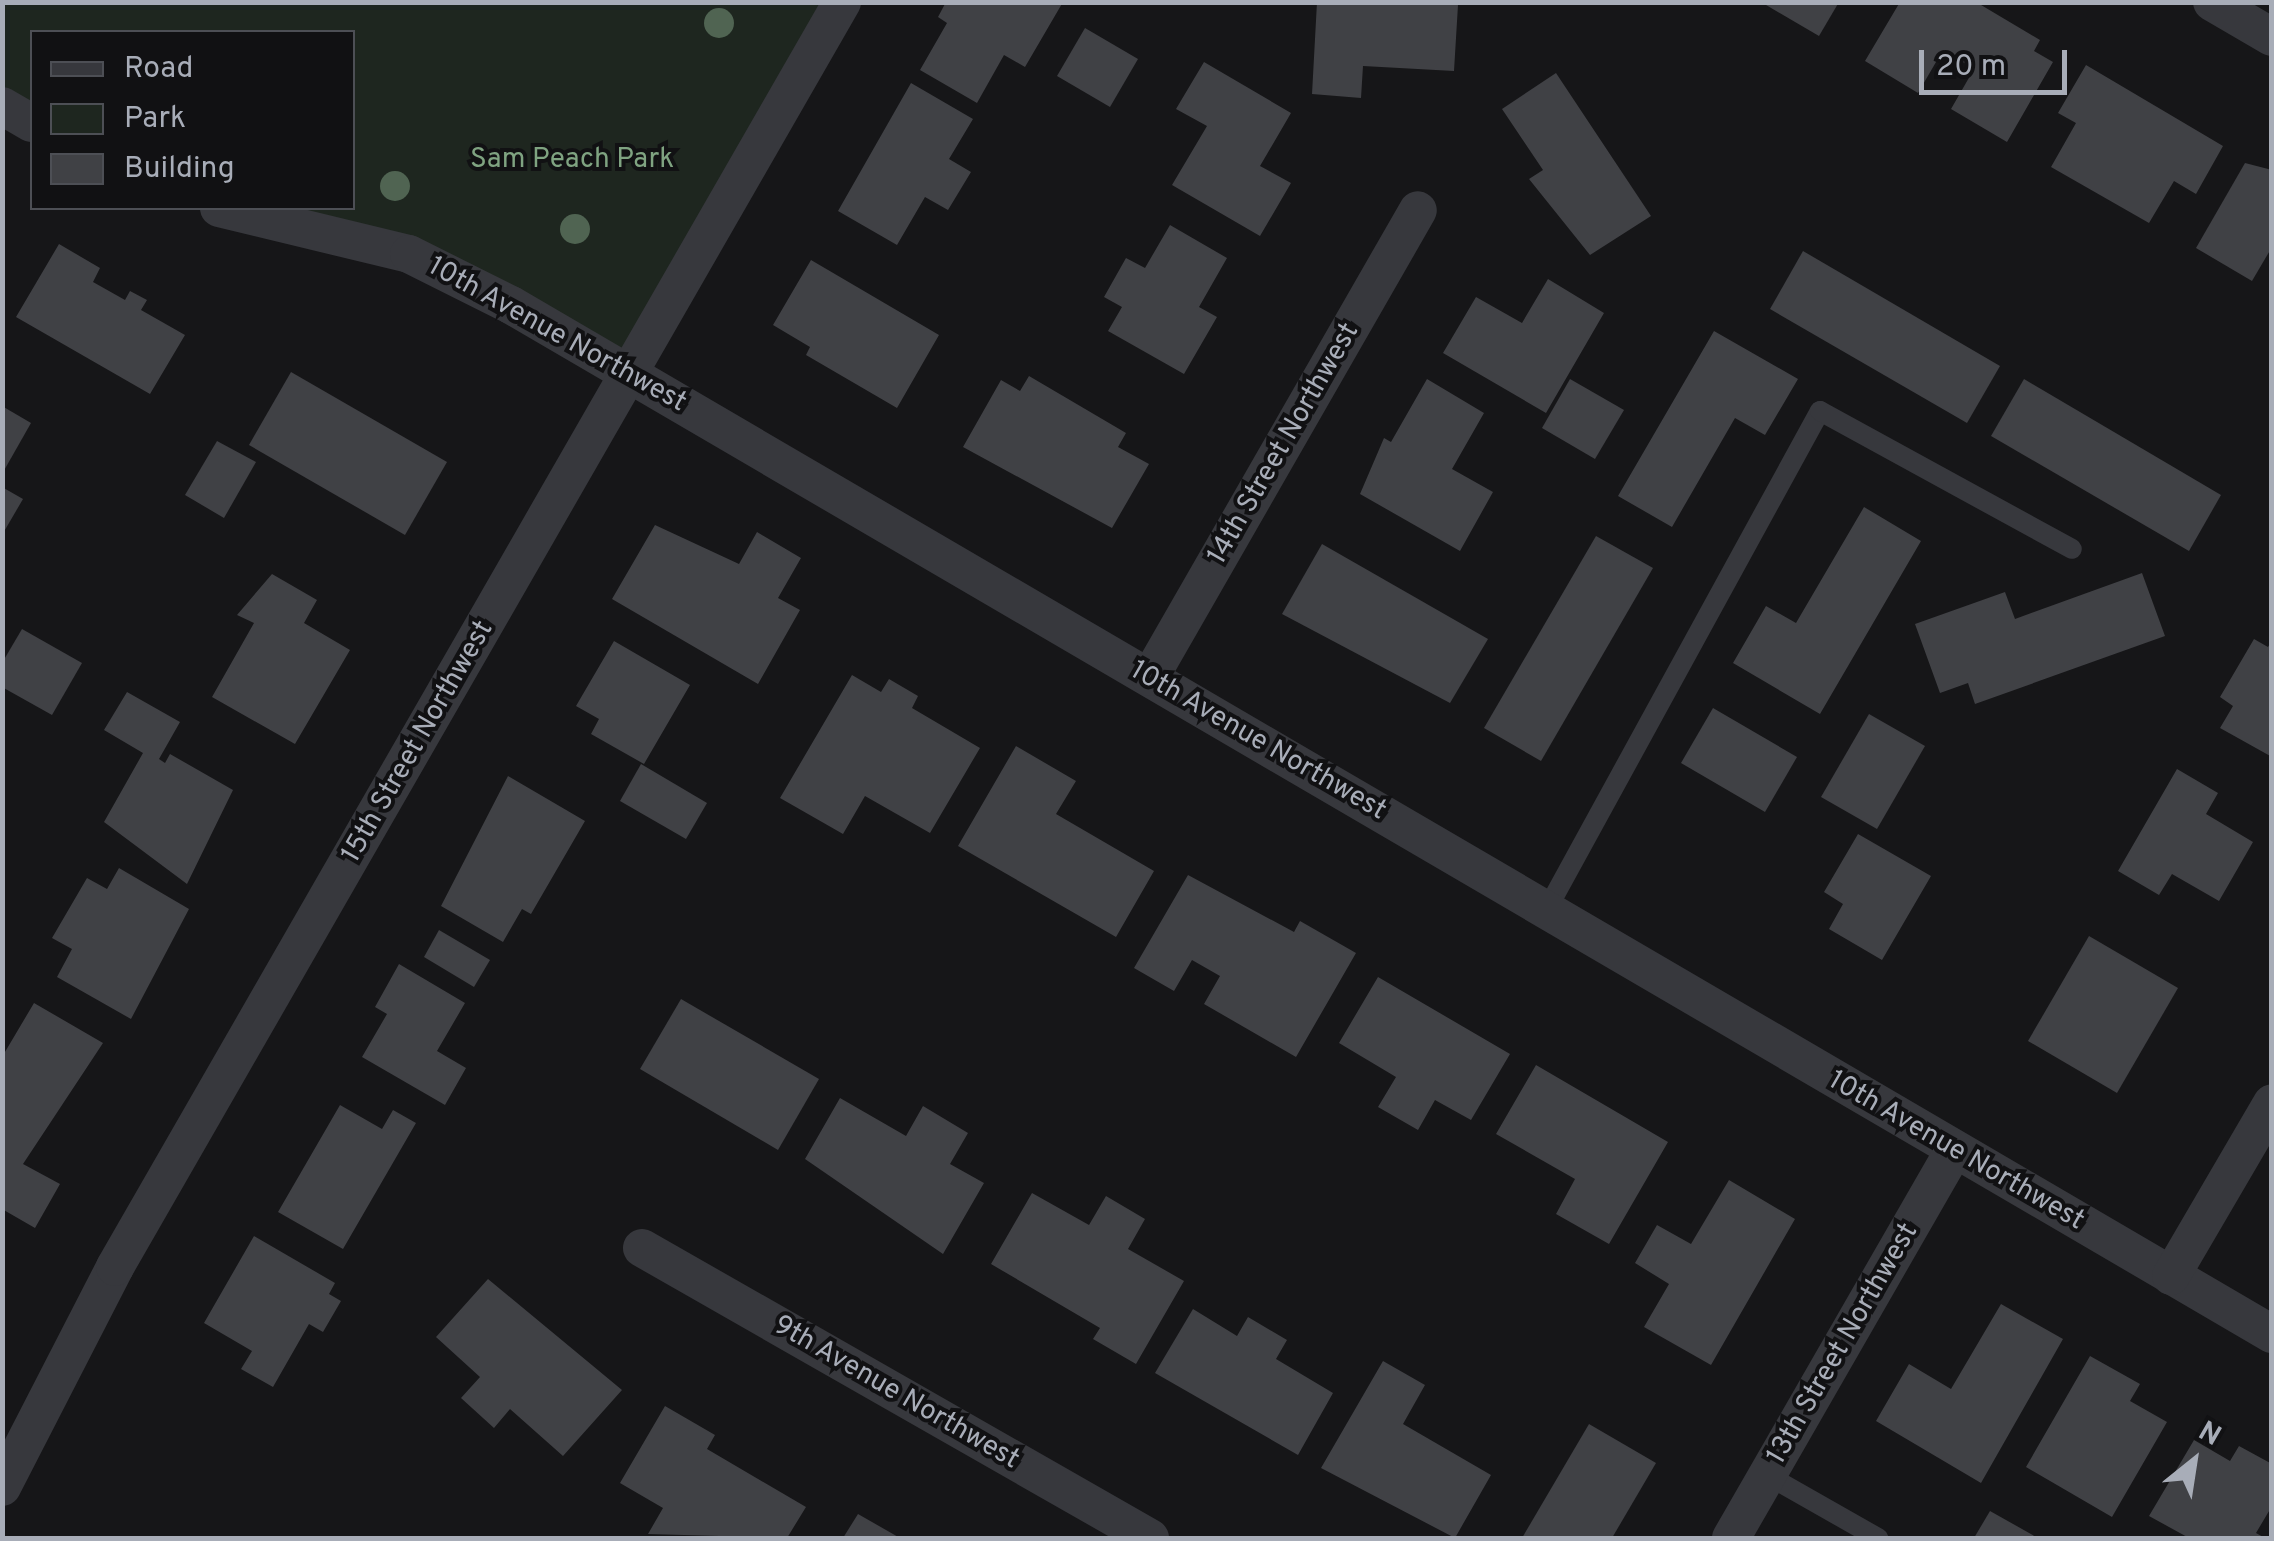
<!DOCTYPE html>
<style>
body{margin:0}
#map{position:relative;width:2274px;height:1541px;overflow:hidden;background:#161618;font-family:Overpass,sans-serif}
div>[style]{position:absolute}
.green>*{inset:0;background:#1e261f}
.building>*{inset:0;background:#404145}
.lane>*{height:20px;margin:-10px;padding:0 10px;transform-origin:10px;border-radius:10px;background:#37383d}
.street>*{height:38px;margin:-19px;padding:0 19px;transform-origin:19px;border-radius:19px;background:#37383d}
.trees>*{width:30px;height:30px;margin:-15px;border-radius:50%;background:#506452}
span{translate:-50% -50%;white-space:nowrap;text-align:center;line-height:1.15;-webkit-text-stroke:8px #111113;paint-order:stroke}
.park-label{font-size:28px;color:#7fa381}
.street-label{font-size:28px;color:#a8adb8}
.frame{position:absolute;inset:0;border:5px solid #a8adb8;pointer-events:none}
.legend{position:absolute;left:30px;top:30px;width:325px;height:180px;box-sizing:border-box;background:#111113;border:2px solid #4d4f55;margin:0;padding:12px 18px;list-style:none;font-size:30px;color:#a8adb8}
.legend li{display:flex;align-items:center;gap:20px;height:50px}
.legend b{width:50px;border:2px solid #4d4f55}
.north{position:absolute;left:2144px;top:1411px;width:100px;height:100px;-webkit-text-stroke:8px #111113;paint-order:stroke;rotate:30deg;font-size:28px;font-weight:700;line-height:40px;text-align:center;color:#a8adb8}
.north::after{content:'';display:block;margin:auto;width:35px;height:45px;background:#a8adb8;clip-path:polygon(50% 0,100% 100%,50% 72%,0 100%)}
.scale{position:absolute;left:1919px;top:50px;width:148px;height:45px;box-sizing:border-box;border:5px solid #a8adb8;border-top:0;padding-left:12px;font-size:30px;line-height:35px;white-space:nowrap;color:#a8adb8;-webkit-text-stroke:8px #111113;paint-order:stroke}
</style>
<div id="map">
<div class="green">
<div style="clip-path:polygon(3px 3px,842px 3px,630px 373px,511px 305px,219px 208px,352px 208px,352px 32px,32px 32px,32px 123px,3px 106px)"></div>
</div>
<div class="building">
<div style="clip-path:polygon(946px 2px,1063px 2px,1025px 67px,1004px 55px,977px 103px,920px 70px,947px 23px,938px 17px)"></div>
<div style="clip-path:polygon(1317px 2px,1458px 5px,1454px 71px,1363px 66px,1361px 98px,1312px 94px)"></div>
<div style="clip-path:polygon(1761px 2px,1839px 2px,1819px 36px)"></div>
<div style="clip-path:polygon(1900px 2px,1976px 2px,2040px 40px,2034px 51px,2053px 62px,2007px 142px,1951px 109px,1974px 69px,1943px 50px,1918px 93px,1865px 61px)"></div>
<div style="clip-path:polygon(1085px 28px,1138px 59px,1110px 107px,1057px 76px)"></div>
<div style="clip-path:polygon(1204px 62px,1291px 113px,1260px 166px,1291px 183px,1260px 236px,1172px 185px,1207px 126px,1176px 109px)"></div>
<div style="clip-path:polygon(2086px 65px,2223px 146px,2196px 194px,2174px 181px,2149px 223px,2051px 167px,2076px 123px,2058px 113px)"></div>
<div style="clip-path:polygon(1556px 73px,1651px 216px,1590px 255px,1529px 179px,1543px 170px,1502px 109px)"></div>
<div style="clip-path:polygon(911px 83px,973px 119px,949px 159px,971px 172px,948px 210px,925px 197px,897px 245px,838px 211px)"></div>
<div style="clip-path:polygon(2245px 163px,2272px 170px,2272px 247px,2252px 281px,2196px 248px)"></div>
<div style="clip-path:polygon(1170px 225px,1227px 258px,1199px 307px,1217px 317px,1184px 374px,1108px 331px,1122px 307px,1104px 297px,1126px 258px,1145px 268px)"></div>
<div style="clip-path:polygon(59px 244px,100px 268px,93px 282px,125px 300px,130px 291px,147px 300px,141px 310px,185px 335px,150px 394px,16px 317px)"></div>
<div style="clip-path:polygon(1803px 251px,2000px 366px,1967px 423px,1770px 309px)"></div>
<div style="clip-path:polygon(811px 260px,939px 335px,897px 408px,806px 355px,810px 347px,773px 325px)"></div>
<div style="clip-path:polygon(1548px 279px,1604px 313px,1546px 413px,1443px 353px,1476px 297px,1522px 323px)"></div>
<div style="clip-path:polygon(1714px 331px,1798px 379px,1765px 435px,1735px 418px,1672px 527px,1618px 496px)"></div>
<div style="clip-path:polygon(291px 372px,447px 462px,405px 535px,249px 445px)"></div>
<div style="clip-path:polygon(1029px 376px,1126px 433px,1118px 447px,1149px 464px,1112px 528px,963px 447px,1001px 380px,1020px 391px)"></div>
<div style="clip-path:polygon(1427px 379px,1484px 413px,1452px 469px,1493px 492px,1460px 551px,1360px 494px,1384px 438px,1391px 442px)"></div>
<div style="clip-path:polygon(1570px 379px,1624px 410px,1595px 459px,1542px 428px)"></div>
<div style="clip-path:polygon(2024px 379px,2221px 495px,2189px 551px,1991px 436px)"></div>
<div style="clip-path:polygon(2px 406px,31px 423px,2px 474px)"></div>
<div style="clip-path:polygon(217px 441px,256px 462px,224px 518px,185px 495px)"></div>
<div style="clip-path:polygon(2px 487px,23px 499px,2px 535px)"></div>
<div style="clip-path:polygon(1864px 507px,1921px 541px,1820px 714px,1733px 663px,1766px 606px,1796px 623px)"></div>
<div style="clip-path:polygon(655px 525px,739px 564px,757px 532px,801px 558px,778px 598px,800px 610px,758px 684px,612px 599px)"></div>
<div style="clip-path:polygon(1596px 536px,1653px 568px,1541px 761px,1484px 728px)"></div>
<div style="clip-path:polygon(1322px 544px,1488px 639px,1450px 703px,1282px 614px)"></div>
<div style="clip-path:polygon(2142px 573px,2165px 636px,1975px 704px,1968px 683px,1940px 693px,1915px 624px,2005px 592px,2015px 619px)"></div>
<div style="clip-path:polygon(272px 574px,317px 600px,304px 623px,350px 650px,295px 744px,212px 697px,254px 623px,237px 615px)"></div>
<div style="clip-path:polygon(22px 629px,82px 663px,52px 715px,2px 687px,2px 663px)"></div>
<div style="clip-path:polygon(2254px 639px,2268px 647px,2272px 640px,2272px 757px,2220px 728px,2233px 706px,2220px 697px)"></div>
<div style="clip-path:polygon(614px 641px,690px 685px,644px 764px,591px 734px,599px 719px,576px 706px)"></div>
<div style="clip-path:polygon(852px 675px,881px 692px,889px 679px,918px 696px,912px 708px,980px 748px,930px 833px,865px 796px,843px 834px,780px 798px)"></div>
<div style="clip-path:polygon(127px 692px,180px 722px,159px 759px,165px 763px,170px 754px,233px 790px,187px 884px,104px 822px,143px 753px,104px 730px)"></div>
<div style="clip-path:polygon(1713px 708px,1797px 757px,1765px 812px,1681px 763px)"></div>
<div style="clip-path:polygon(1869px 714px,1925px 746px,1877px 829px,1821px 797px)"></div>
<div style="clip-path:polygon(1016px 746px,1076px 781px,1056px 814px,1154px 871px,1116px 937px,958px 846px)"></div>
<div style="clip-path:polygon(641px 764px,707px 803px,686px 839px,620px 801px)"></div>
<div style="clip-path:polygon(2177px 769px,2218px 793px,2206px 814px,2253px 842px,2219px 901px,2172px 874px,2159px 895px,2118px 871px)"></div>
<div style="clip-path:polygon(508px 776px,585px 821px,531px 914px,522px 909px,503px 942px,441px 906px)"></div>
<div style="clip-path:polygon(1858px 834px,1931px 876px,1882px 960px,1829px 929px,1843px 904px,1824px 892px)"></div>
<div style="clip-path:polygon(119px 868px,189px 909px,131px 1019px,57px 977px,72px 949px,52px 938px,87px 878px,107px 889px)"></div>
<div style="clip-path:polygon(1188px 875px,1294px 932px,1300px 921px,1356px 953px,1296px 1057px,1204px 1004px,1220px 976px,1192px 960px,1174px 991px,1134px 968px)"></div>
<div style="clip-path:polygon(439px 930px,490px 960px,474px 987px,424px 957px)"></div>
<div style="clip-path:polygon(2089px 936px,2178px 988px,2117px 1093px,2028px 1041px)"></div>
<div style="clip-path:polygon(399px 964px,465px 1003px,437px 1051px,466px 1068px,445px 1105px,362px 1057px,387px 1014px,375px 1007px)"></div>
<div style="clip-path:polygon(1378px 977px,1510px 1054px,1471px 1120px,1435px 1100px,1418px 1130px,1378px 1107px,1396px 1077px,1339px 1043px)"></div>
<div style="clip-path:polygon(681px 999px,819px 1079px,778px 1150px,640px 1069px)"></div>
<div style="clip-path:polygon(34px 1003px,103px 1043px,23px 1164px,60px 1184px,35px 1228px,2px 1209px,2px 1057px)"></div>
<div style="clip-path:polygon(1536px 1065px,1668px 1142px,1609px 1244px,1556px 1214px,1575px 1179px,1496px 1134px)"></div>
<div style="clip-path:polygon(840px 1098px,906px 1136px,923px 1106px,968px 1133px,950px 1164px,984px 1183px,943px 1254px,805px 1159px)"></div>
<div style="clip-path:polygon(340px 1105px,382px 1129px,393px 1110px,416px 1123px,343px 1249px,278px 1212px)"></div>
<div style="clip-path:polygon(1729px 1180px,1795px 1219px,1711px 1365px,1644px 1327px,1669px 1284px,1635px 1263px,1657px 1225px,1691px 1244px)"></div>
<div style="clip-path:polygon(1032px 1193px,1089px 1225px,1106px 1196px,1145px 1219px,1128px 1249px,1184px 1281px,1136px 1364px,1093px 1339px,1100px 1328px,991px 1264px)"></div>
<div style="clip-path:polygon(254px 1236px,335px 1283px,329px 1294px,341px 1301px,323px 1332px,309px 1324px,273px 1387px,241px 1369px,252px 1351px,204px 1323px)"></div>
<div style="clip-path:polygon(488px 1279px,622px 1390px,563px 1456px,510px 1409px,494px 1428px,461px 1398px,480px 1377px,436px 1337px)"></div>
<div style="clip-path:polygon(2001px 1304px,2063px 1339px,1981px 1483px,1876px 1421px,1909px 1364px,1951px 1389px)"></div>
<div style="clip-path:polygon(1193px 1309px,1237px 1336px,1248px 1317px,1287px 1340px,1276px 1359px,1333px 1393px,1298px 1455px,1155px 1373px)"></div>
<div style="clip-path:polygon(2090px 1356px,2140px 1384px,2130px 1401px,2167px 1422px,2112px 1517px,2026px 1467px)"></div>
<div style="clip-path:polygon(1383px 1361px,1425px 1385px,1403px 1424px,1491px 1475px,1455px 1538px,1321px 1468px)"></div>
<div style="clip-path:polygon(665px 1406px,715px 1435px,707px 1449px,806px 1507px,787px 1538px,648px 1534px,663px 1508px,620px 1483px)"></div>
<div style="clip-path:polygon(1589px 1424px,1656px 1463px,1612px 1538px,1522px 1538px)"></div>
<div style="clip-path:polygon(2194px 1440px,2230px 1461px,2239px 1446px,2272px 1464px,2272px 1506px,2256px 1533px,2265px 1538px,2189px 1538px,2149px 1516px)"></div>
<div style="clip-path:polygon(1990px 1511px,2038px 1538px,1974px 1538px)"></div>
<div style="clip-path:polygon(858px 1514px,900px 1538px,843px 1538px)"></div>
</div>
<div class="lane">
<div style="left:1546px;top:911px;width:570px;rotate:-61.28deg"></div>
<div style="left:1820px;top:411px;width:287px;rotate:28.7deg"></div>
<div style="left:1767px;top:1475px;width:128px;rotate:29.6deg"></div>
</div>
<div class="street">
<div style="left:2212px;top:2px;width:69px;rotate:30.3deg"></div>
<div style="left:2px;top:106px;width:34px;rotate:30deg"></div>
<div style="left:219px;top:208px;width:195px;rotate:13.6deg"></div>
<div style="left:409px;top:254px;width:114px;rotate:26.6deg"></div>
<div style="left:511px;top:305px;width:2040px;rotate:30.3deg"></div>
<div style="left:1150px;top:677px;width:538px;rotate:-60.15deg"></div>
<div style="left:642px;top:1248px;width:585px;rotate:29.72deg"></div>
<div style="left:2171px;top:1276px;width:200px;rotate:-59.7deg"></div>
<div style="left:2px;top:1487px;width:247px;rotate:-62.8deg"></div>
<div style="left:115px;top:1267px;width:1459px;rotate:-60.11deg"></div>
<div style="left:1731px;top:1538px;width:448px;rotate:-60.1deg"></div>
</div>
<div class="trees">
<div style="left:719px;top:23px"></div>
<div style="left:395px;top:186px"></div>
<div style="left:575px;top:229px"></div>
</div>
<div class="park-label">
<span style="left:572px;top:160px">Sam Peach Park</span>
</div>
<div class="street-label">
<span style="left:557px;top:335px;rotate:29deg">10th Avenue Northwest</span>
<span style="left:1284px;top:444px;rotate:-60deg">14th Street Northwest</span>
<span style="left:1258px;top:741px;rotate:30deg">10th Avenue Northwest</span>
<span style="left:418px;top:742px;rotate:-60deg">15th Street Northwest</span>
<span style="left:1956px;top:1151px;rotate:30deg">10th Avenue Northwest</span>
<span style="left:1843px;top:1344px;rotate:-60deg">13th Street Northwest</span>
<span style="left:896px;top:1393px;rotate:30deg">9th Avenue Northwest</span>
</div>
<div class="frame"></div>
<ul class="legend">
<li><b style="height:12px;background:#37383d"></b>Road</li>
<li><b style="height:28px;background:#1e261f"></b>Park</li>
<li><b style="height:28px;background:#404145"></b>Building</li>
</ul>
<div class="north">N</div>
<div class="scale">20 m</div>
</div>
